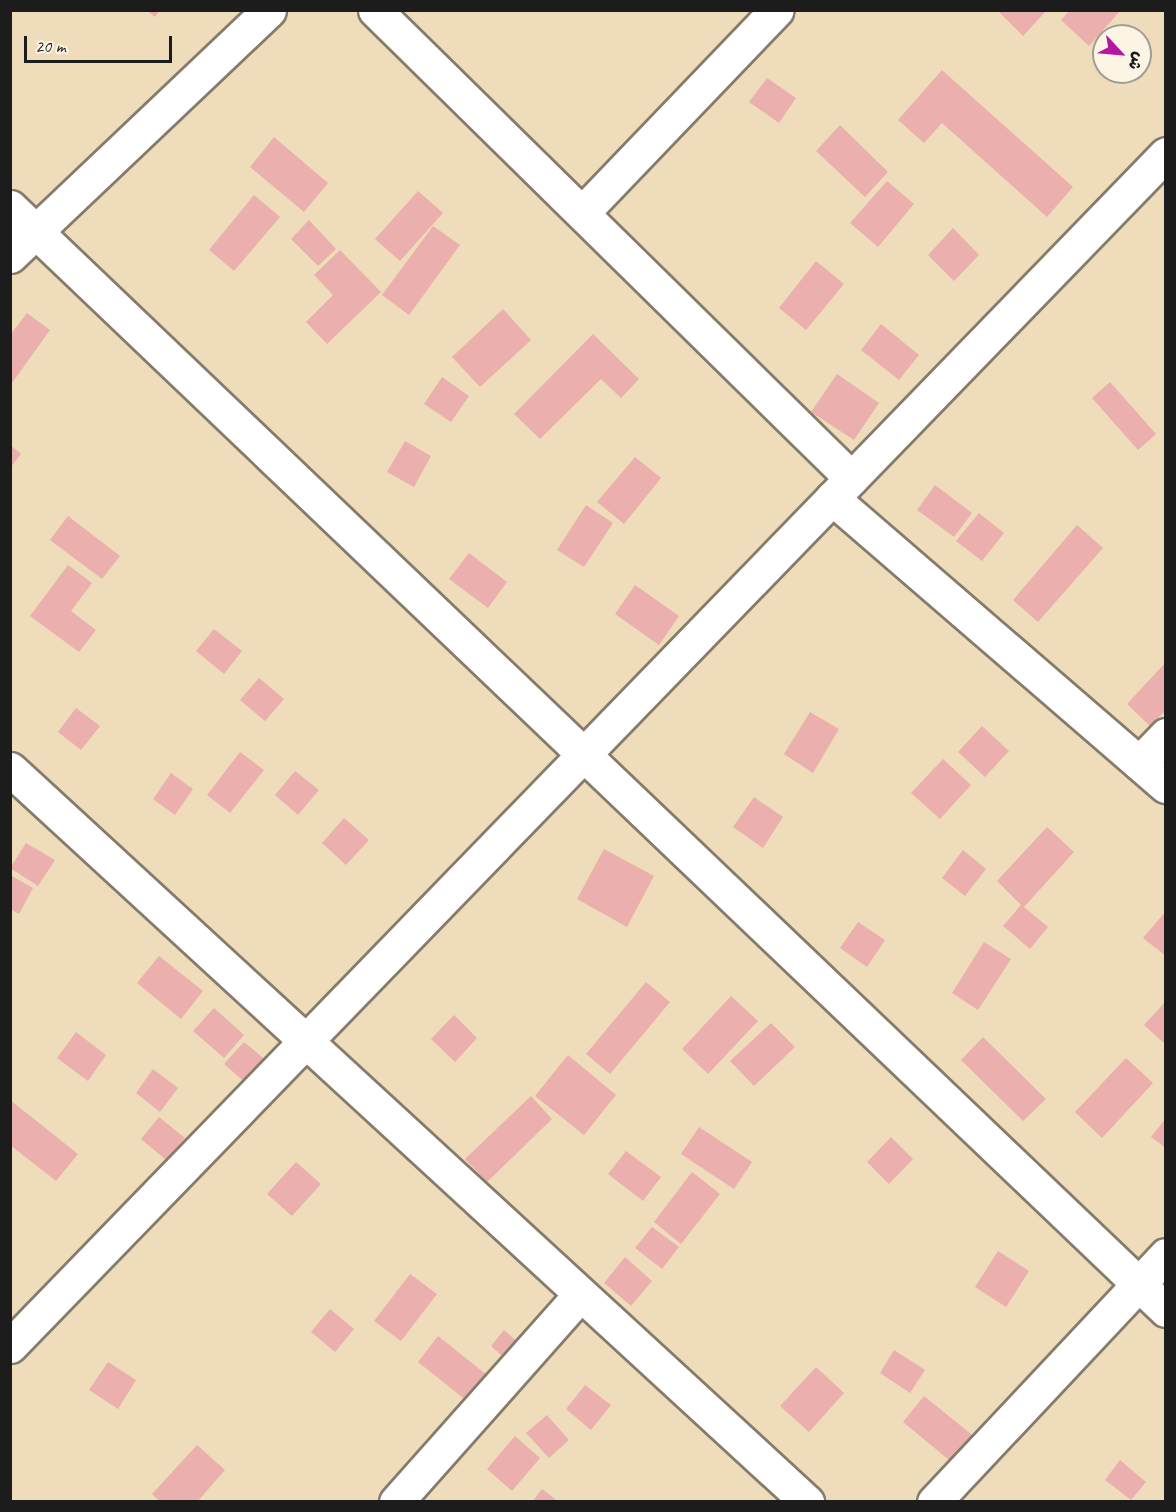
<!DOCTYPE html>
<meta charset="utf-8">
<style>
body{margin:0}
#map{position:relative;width:1176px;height:1512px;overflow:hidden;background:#eedcba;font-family:Caveat,"Playpen Sans Arabic",sans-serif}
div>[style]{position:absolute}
.building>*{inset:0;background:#ebb0ad}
.roads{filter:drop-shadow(2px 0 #857c6b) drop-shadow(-2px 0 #857c6b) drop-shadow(0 2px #857c6b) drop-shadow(0 -2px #857c6b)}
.street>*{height:33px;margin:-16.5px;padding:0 16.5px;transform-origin:16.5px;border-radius:16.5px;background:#fff}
span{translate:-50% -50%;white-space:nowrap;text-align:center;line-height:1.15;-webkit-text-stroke:4.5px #fcf5e5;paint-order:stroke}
.frame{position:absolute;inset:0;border:12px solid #1c1c1c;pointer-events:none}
.north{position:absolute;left:1092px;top:24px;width:60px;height:60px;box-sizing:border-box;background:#fcf5e5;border:2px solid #a29e95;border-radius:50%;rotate:116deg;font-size:16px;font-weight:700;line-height:24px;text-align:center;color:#1c1c1c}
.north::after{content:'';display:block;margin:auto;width:21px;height:27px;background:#b5179e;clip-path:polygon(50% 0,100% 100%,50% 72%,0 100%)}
.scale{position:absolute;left:24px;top:36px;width:148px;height:27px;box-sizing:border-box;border:3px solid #1c1c1c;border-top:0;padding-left:8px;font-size:18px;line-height:21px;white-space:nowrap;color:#1c1c1c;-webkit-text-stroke:4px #fcf5e5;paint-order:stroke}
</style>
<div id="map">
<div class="building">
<div style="clip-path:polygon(146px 10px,160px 10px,155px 17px)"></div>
<div style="clip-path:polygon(997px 10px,1047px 10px,1023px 36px)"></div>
<div style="clip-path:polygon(1070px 10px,1121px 10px,1089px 46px,1061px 20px)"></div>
<div style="clip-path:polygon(942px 70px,1073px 187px,1047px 217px,942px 123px,924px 143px,898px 120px)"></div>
<div style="clip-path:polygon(767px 78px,796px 98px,779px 123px,749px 102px)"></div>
<div style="clip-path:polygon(840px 125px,888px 172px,865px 197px,816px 151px)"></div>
<div style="clip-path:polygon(274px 137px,328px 183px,304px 212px,250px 167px)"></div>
<div style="clip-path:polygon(887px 181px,914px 204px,878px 247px,850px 223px)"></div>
<div style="clip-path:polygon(418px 191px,443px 213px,400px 261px,375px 239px)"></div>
<div style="clip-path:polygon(254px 195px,280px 217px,234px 271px,209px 250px)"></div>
<div style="clip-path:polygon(309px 220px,336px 249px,318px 266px,291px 239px)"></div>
<div style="clip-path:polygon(433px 226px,460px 245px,409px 315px,382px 295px)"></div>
<div style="clip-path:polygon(953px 228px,979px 255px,954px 281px,928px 255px)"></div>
<div style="clip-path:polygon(340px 250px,381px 292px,327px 344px,306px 322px,333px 295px,314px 275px)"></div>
<div style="clip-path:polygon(816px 261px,844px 284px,806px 330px,779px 308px)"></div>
<div style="clip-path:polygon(503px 309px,531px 340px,480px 387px,452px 357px)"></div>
<div style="clip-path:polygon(27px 313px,50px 330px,12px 383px,10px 335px)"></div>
<div style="clip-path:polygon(881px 324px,919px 355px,899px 380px,861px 350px)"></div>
<div style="clip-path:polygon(593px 334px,639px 379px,621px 398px,601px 379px,540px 439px,514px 414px)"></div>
<div style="clip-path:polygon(837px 374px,879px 403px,854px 440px,811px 412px)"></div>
<div style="clip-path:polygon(442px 377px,469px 396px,451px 422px,424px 404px)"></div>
<div style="clip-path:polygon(1110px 382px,1156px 434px,1138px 450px,1092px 398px)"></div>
<div style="clip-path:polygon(405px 441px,431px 456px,414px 487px,387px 472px)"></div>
<div style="clip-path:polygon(10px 445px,21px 454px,10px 468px)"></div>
<div style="clip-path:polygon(635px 457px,661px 478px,624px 524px,597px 502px)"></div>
<div style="clip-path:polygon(935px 485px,972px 513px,954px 537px,917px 510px)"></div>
<div style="clip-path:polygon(586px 505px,613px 523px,584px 567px,557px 550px)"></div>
<div style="clip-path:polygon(979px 513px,1004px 533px,982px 561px,956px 541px)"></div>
<div style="clip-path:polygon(68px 516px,120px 556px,102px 579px,50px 540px)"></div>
<div style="clip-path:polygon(1077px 525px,1103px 548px,1038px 622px,1013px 600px)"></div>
<div style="clip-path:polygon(469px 553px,507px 582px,488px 608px,449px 579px)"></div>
<div style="clip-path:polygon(68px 565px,92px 583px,71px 611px,96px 630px,79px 652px,30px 616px)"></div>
<div style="clip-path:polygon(635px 585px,679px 616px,659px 645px,615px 614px)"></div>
<div style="clip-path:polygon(214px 629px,242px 651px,224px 674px,196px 651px)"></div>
<div style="clip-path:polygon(1166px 662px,1166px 710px,1150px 726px,1127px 704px)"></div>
<div style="clip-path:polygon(259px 678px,284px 699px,265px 721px,240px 700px)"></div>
<div style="clip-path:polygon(76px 708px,100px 726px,81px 750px,58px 732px)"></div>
<div style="clip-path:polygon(810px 712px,839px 729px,813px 773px,784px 754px)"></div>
<div style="clip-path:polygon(982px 726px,1009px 751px,985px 777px,958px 752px)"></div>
<div style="clip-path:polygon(240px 752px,264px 770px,230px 813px,207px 795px)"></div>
<div style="clip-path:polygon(943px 759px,971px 785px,940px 819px,911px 793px)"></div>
<div style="clip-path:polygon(295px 771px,319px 790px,298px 815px,275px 795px)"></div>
<div style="clip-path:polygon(171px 773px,193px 789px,175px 815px,153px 799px)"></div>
<div style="clip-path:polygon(754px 797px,783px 817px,763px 848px,733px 827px)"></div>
<div style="clip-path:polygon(344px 818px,369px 840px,346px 865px,322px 843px)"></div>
<div style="clip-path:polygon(1047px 827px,1074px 852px,1024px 907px,1048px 927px,1030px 949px,1003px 926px,1021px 905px,997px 881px)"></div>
<div style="clip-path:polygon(26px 843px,55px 860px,38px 886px,10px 868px)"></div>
<div style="clip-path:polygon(604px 849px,654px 876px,627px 927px,577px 899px)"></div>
<div style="clip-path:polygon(963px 850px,986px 869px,965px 896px,942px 878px)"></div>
<div style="clip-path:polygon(10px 875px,33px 888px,19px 914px,10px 909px)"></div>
<div style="clip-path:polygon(1166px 911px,1166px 956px,1143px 938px)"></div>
<div style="clip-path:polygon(858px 922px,885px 940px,867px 967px,840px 948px)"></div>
<div style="clip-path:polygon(984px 942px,1011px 959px,978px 1010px,952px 993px)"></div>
<div style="clip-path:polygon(159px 956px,203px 991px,181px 1019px,137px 983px)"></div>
<div style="clip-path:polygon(646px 982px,670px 1002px,610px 1074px,586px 1054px)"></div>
<div style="clip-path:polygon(731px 996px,758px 1021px,708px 1074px,682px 1049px)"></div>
<div style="clip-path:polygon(1166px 1001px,1166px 1045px,1144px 1025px)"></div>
<div style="clip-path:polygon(214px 1008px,244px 1035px,224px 1058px,193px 1031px)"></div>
<div style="clip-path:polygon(454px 1015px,477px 1038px,455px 1062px,431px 1039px)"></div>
<div style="clip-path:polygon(771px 1023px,795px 1047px,754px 1086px,730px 1061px)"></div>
<div style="clip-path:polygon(76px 1032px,106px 1055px,88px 1081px,57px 1058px)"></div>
<div style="clip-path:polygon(983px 1037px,1046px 1099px,1023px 1121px,961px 1060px)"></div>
<div style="clip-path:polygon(244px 1042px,273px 1066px,254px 1090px,224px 1064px)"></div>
<div style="clip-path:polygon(568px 1055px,616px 1095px,584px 1135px,535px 1096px)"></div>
<div style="clip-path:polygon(1126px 1058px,1153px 1083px,1102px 1138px,1075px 1112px)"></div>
<div style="clip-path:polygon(153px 1069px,178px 1088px,160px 1112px,136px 1093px)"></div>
<div style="clip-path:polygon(531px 1096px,552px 1119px,487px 1182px,465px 1159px)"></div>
<div style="clip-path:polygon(10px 1100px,78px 1154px,56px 1181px,10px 1145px)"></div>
<div style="clip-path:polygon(159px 1117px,185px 1138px,166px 1160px,141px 1139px)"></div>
<div style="clip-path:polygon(1166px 1118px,1166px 1148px,1151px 1137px)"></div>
<div style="clip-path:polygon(699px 1127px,752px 1162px,734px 1189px,681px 1154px)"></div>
<div style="clip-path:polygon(891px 1137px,913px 1159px,889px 1184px,867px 1162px)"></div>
<div style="clip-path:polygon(626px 1151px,661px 1177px,643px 1201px,608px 1174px)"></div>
<div style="clip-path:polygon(296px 1162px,321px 1184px,292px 1216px,267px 1194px)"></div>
<div style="clip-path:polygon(692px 1172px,720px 1194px,681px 1244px,654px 1222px)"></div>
<div style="clip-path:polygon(652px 1227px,679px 1247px,662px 1269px,635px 1248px)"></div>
<div style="clip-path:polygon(998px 1251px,1029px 1271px,1006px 1307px,975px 1287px)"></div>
<div style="clip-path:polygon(625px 1257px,652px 1281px,631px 1306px,604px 1283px)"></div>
<div style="clip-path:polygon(410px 1274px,437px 1294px,401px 1341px,374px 1321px)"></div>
<div style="clip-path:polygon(330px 1309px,354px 1329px,335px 1352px,311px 1332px)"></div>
<div style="clip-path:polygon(504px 1330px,532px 1355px,519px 1371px,491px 1346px)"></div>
<div style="clip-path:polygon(438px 1336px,497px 1383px,477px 1409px,418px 1362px)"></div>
<div style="clip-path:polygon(894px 1350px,925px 1370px,910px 1393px,880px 1373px)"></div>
<div style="clip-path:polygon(108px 1362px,136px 1380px,118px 1409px,89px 1390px)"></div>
<div style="clip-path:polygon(816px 1367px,844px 1393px,809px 1432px,780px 1406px)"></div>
<div style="clip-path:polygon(585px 1385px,611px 1405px,591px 1430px,566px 1409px)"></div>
<div style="clip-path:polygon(924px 1396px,976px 1438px,954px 1464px,903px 1422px)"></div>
<div style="clip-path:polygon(547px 1415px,569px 1440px,549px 1458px,526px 1433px)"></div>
<div style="clip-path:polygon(515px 1436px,540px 1458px,512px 1491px,487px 1469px)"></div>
<div style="clip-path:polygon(197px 1445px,225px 1470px,197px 1502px,160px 1502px,152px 1494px)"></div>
<div style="clip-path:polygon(1120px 1460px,1146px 1482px,1131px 1500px,1105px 1480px)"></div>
<div style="clip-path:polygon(542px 1489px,559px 1502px,532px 1502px)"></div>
</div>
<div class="roads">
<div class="street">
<div style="left:375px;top:10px;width:668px;rotate:44.51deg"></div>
<div style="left:10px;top:207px;width:1598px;rotate:43.66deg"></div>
<div style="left:582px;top:213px;width:281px;rotate:-46.2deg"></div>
<div style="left:10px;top:256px;width:357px;rotate:-43.5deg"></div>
<div style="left:832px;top:498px;width:441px;rotate:40.8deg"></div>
<div style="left:1139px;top:763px;width:39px;rotate:-46deg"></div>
<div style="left:10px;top:769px;width:1083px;rotate:42.6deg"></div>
<div style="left:10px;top:1346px;width:1660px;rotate:-45.88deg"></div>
<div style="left:396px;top:1502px;width:277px;rotate:-48.4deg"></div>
<div style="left:934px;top:1502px;width:339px;rotate:-46.8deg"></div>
</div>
</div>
<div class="frame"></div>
<div class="north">ش</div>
<div class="scale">20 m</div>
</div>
